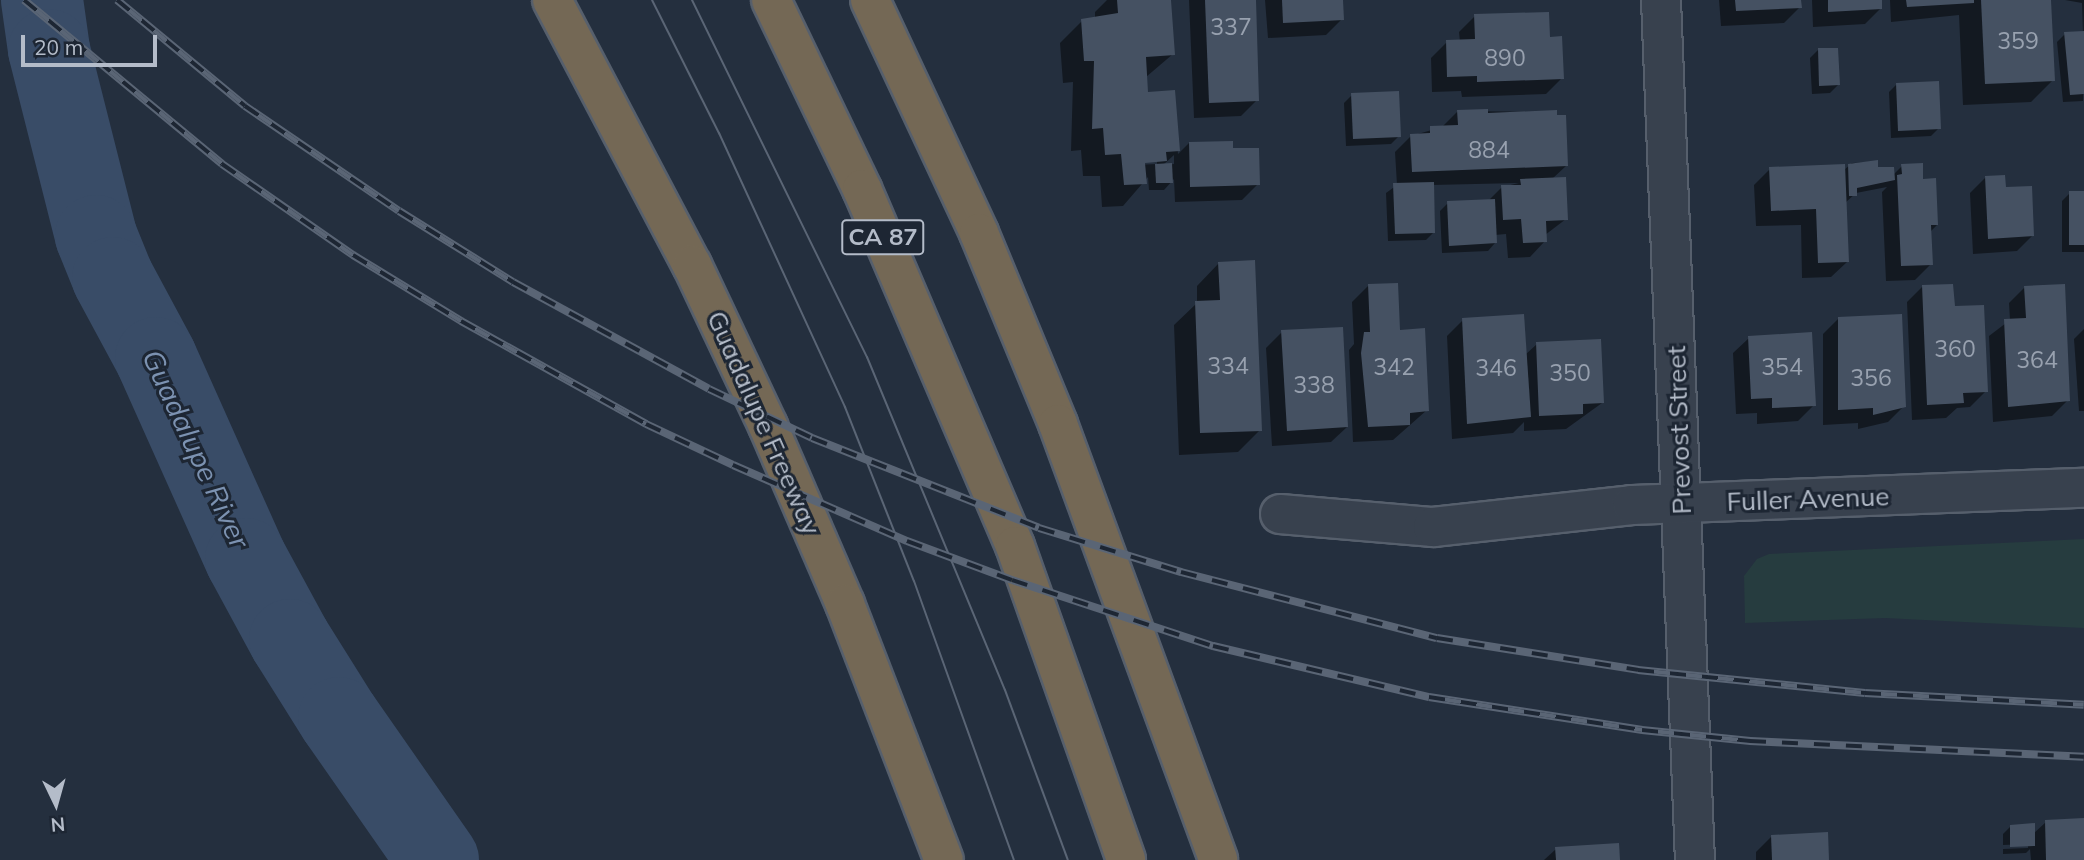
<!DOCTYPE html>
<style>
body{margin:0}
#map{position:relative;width:2084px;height:860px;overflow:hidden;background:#242f3e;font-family:Mulish,sans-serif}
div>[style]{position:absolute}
.green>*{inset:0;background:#263c3f}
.shadow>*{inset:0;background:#0007}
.river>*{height:82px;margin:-41px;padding:0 41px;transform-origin:41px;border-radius:41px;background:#394c67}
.building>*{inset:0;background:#455162}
.roads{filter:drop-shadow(2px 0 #565f6c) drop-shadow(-2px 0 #565f6c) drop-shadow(0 2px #565f6c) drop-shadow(0 -2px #565f6c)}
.minor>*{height:38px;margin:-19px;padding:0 19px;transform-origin:19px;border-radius:19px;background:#38414e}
.highway>*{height:38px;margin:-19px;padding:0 19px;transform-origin:19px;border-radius:19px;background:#746855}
.tram>*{height:2px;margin:-1px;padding:0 1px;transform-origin:1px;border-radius:1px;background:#5a6575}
.rail>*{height:8px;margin-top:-4px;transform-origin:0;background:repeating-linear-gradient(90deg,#1d2633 0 16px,#5a6575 0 32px);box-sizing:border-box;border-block:2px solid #5a6575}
span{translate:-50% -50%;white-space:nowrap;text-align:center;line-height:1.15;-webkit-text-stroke:6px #1d2633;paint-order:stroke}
.number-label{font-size:23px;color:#98a1af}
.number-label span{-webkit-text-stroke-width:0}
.shield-label span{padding:2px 5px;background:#1d2633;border:2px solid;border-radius:5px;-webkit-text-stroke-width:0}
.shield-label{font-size:24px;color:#b4bcc9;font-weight:700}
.street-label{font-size:26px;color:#b4bcc9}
.water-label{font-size:28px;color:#7c92b1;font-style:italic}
.north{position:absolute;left:21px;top:769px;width:70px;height:70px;-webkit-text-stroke:5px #1d2633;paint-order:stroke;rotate:175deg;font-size:19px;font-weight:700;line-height:28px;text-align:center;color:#b4bcc9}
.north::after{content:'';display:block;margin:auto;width:24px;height:32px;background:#b4bcc9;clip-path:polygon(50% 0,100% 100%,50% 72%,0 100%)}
.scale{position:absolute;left:21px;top:35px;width:136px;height:32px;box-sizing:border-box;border:4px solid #b4bcc9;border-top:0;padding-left:9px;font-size:21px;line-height:24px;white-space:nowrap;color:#b4bcc9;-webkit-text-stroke:5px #1d2633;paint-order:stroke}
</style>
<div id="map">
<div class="green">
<div style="clip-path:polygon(2084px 539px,2084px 628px,1885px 618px,1745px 623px,1744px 576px,1757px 559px,1769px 554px)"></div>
</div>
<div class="shadow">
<div style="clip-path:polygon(evenodd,1107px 0,1169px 0,1173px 54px,1146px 77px,1147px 94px,1173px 92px,1178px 154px,1189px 143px,1231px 150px,1258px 184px,1242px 200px,1175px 202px,1174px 179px,1164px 190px,1149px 190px,1148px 177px,1123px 206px,1102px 207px,1100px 176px,1083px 176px,1081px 150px,1071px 151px,1073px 82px,1063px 83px,1060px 43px,1082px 21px,1095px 18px,1095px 12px,1107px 0,1174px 155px,1174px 164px,1163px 165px,1174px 155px,1107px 0,1157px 160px,1157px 164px,1136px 165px,1136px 162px,1157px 160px)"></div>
<div style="clip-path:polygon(1189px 0,1254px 0,1257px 100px,1241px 116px,1194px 118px)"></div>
<div style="clip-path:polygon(1265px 0,1341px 0,1342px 19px,1326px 35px,1268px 38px)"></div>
<div style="clip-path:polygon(1719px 0,1800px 0,1800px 7px,1784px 23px,1721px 26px)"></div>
<div style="clip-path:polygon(1812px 0,1880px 0,1881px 8px,1865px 24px,1813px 27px)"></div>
<div style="clip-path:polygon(1890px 0,2050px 0,2053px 80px,2031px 102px,1963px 105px,1959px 15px,1891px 22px)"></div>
<div style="clip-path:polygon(2065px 0,2084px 0,2083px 101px,2063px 102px,2057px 42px,2065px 34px,2083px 33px,2082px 3px)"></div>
<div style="clip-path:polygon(1475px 16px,1549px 38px,1562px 78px,1546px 94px,1462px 97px,1461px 91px,1432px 92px,1431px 58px,1447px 42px,1460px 42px,1459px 32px)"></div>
<div style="clip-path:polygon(1818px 50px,1838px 85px,1830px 93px,1812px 94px,1810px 58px)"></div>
<div style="clip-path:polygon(1897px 84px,1939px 128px,1931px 136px,1891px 138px,1889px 92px)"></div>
<div style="clip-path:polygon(1352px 95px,1399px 136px,1391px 144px,1346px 146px,1344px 103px)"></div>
<div style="clip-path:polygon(1458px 111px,1556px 112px,1566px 166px,1552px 179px,1566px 219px,1545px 235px,1545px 241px,1530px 257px,1508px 258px,1506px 234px,1495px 235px,1495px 243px,1488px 251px,1442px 253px,1440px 211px,1448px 203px,1488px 201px,1502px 187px,1519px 183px,1432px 185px,1434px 232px,1426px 240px,1388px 241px,1386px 193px,1397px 185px,1395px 152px,1411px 136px,1442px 127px)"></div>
<div style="clip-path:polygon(1876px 162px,1876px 169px,1893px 175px,1902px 166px,1922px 180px,1937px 225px,1930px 232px,1931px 264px,1915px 280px,1886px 281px,1882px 192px,1887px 187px,1856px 193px,1845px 203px,1847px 262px,1831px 277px,1802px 278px,1801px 225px,1756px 226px,1754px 185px,1770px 169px,1844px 170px,1852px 163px)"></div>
<div style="clip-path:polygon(1986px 177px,2004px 189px,2033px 235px,2017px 251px,1973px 254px,1970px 193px)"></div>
<div style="clip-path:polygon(2070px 193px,2084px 193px,2084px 252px,2062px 252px,2062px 201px)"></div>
<div style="clip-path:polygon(1219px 263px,1260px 430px,1238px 452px,1179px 455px,1174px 325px,1197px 303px,1197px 286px)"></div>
<div style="clip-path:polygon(1368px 286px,1398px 332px,1427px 410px,1393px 440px,1353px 442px,1349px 350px,1354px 344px,1352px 302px)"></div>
<div style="clip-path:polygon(1922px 287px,1953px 308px,1986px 391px,1970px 407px,1957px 408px,1946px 418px,1912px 420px,1907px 302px)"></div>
<div style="clip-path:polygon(2025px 287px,2068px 400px,2052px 416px,1993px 422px,1989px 336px,2010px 320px,2009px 303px)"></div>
<div style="clip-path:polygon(1839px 318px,1904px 406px,1888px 422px,1858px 429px,1858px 423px,1823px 425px,1823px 334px)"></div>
<div style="clip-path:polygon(1463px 320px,1525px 355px,1537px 344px,1602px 403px,1566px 429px,1524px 431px,1524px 422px,1513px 433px,1452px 439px,1447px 336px)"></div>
<div style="clip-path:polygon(2084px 329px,2084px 411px,2079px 411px,2074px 339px)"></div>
<div style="clip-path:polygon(1282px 332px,1347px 427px,1331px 442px,1272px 446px,1266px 348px)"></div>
<div style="clip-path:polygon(1749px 338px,1814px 405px,1798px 421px,1757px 424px,1757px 413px,1736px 414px,1733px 353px)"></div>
<div style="clip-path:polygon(2084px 820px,2084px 860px,2031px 860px,2030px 849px,2026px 853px,2003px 854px,2003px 849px,2028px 848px,2028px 844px,2003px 845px,2003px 834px,2011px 826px,2033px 834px,2046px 822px)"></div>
<div style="clip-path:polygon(1771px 837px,1827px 860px,1756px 860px,1756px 852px)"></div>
<div style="clip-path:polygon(1556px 849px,1618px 860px,1544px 860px)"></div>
</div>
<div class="river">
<div style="left:42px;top:0;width:50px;rotate:82deg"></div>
<div style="left:49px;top:50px;width:192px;rotate:75.8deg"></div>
<div style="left:96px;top:236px;width:45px;rotate:68deg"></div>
<div style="left:113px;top:278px;width:91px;rotate:61.7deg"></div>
<div style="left:156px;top:358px;width:220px;rotate:65.9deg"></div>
<div style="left:246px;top:559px;width:92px;rotate:61.5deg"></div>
<div style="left:290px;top:640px;width:92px;rotate:57.9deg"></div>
<div style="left:339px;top:718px;width:173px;rotate:55.1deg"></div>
</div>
<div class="building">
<div style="clip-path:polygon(1117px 0,1171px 0,1175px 55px,1146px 57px,1148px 92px,1175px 90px,1180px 151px,1166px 152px,1167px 161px,1145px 163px,1147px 184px,1124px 185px,1121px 154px,1105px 155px,1103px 128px,1092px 129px,1094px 61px,1084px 61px,1081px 19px,1118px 13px)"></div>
<div style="clip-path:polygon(1205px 0,1256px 0,1259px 101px,1209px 103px)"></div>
<div style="clip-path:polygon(1282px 0,1343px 0,1344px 20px,1283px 23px)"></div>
<div style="clip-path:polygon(1735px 0,1801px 0,1802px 8px,1736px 11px)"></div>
<div style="clip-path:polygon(1828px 0,1882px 0,1882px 9px,1828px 12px)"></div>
<div style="clip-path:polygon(1906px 0,1974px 0,1974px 3px,1907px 7px)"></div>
<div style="clip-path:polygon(1981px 0,2051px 0,2055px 81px,1985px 84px)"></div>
<div style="clip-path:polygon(1549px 12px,1550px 37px,1562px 36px,1564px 79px,1477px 82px,1477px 76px,1447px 77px,1446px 40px,1475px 39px,1474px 14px)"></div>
<div style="clip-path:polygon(2084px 31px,2084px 94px,2070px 95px,2064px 32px)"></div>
<div style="clip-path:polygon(1818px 48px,1838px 48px,1840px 85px,1819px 86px)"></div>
<div style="clip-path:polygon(1939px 81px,1941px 129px,1898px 131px,1896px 83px)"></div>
<div style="clip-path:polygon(1399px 91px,1401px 137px,1353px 139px,1351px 93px)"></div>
<div style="clip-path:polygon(1488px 109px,1488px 113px,1557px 110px,1557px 115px,1566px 115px,1568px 166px,1412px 172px,1410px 134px,1430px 133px,1430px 126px,1458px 125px,1457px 110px)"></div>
<div style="clip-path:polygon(1233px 141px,1233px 148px,1259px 148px,1260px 185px,1190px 187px,1189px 142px)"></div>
<div style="clip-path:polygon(1878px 160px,1878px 167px,1894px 167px,1895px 180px,1857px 188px,1857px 196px,1849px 196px,1848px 164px)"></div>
<div style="clip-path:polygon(1172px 163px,1173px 183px,1156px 183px,1155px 164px)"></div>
<div style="clip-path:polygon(1923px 163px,1923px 179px,1936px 178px,1938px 225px,1931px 225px,1933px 265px,1901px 266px,1897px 175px,1902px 174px,1901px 164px)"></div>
<div style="clip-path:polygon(1845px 164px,1849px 262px,1818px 263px,1816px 209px,1771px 211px,1769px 167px)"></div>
<div style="clip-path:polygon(2005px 175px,2006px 187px,2032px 186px,2034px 236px,1988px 239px,1985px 176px)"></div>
<div style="clip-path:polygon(1566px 177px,1568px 220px,1546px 221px,1547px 242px,1523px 243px,1521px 219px,1503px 220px,1501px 185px,1521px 185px,1520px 179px)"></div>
<div style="clip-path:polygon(1434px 182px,1435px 233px,1395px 234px,1393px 183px)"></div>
<div style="clip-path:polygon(2069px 191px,2084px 191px,2084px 245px,2069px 245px)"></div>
<div style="clip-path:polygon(1495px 199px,1497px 243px,1449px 246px,1447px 201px)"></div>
<div style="clip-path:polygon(1255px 260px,1262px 431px,1200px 433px,1195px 301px,1220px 300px,1218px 262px)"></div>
<div style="clip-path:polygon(1398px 283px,1400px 330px,1425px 328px,1429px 411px,1410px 413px,1410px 425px,1368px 427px,1361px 353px,1364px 332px,1370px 332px,1368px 284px)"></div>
<div style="clip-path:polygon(1953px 284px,1955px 306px,1984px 305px,1988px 392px,1963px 393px,1964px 403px,1927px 405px,1922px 285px)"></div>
<div style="clip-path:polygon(2065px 284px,2070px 401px,2008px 407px,2004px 319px,2026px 318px,2024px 286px)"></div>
<div style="clip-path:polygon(1524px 314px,1531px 417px,1467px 424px,1462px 318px)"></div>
<div style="clip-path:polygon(1902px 314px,1906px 407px,1873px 415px,1873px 408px,1838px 410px,1838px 317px)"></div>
<div style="clip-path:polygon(1343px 327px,1348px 427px,1287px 431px,1281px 330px)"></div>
<div style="clip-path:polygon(1812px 332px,1816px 406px,1772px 408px,1772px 398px,1751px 399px,1748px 336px)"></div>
<div style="clip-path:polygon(1601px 339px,1604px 403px,1583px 404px,1583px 414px,1539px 416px,1536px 342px)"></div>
<div style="clip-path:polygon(2084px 818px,2084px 860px,2046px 860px,2045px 820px)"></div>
<div style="clip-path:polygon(2035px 823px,2035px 846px,2010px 847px,2010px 825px)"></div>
<div style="clip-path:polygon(1828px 832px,1829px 860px,1772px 860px,1771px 835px)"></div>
<div style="clip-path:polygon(1619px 843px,1620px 860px,1556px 860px,1555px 847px)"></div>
</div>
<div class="roads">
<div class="minor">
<div style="left:1661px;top:0;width:861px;rotate:87.74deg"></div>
<div style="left:1280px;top:514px;width:154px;rotate:4.9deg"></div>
<div style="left:1433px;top:527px;width:200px;rotate:-6.3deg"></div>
<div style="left:1632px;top:505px;width:452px;rotate:-2.2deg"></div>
</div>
<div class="highway">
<div style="left:552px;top:0;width:300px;rotate:62.2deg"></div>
<div style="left:692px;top:265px;width:178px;rotate:64.7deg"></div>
<div style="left:768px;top:426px;width:194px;rotate:66.6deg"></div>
<div style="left:845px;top:604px;width:274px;rotate:68.9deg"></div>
<div style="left:771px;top:0;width:210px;rotate:64.3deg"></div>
<div style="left:862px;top:189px;width:388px;rotate:66.8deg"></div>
<div style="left:1015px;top:546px;width:333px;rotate:70.5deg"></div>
<div style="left:870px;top:0;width:257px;rotate:64.9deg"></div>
<div style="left:979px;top:233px;width:207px;rotate:67.5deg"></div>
<div style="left:1058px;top:424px;width:464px;rotate:69.8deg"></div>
</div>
</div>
<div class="tram">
<div style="left:652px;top:0;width:149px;rotate:63.3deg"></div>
<div style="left:719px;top:133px;width:302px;rotate:65.3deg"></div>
<div style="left:845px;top:407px;width:187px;rotate:68.4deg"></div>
<div style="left:914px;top:581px;width:296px;rotate:70.3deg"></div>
<div style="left:692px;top:0;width:398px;rotate:63.9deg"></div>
<div style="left:867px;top:357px;width:360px;rotate:67.5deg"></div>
<div style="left:1005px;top:690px;width:181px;rotate:69.7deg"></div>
</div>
<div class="rail">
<div style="left:24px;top:0;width:257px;rotate:39.6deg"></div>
<div style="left:222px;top:164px;width:160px;rotate:34.8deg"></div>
<div style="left:353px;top:255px;width:127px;rotate:31.4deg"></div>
<div style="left:461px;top:321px;width:212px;rotate:29.1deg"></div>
<div style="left:646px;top:424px;width:96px;rotate:25.2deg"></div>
<div style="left:733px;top:465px;width:190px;rotate:23.6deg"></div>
<div style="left:907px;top:541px;width:112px;rotate:20.4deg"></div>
<div style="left:1012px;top:580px;width:212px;rotate:18.2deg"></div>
<div style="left:1213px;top:646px;width:222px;rotate:13.3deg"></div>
<div style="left:1429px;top:697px;width:216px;rotate:8.8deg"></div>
<div style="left:1642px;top:730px;width:109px;rotate:5.8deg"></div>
<div style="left:1750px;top:741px;width:334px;rotate:2.7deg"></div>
<div style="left:117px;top:0;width:166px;rotate:39.6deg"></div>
<div style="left:245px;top:106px;width:186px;rotate:34.3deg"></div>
<div style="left:399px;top:211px;width:134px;rotate:31.9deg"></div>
<div style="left:513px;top:282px;width:223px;rotate:28.6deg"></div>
<div style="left:709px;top:389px;width:114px;rotate:25.4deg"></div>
<div style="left:812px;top:438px;width:244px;rotate:21.6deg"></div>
<div style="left:1039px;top:528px;width:149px;rotate:17.2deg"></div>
<div style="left:1181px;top:572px;width:264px;rotate:14.5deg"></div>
<div style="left:1437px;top:638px;width:204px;rotate:9deg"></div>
<div style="left:1638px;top:670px;width:228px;rotate:5.8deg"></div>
<div style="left:1865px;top:693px;width:219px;rotate:3.1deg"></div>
</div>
<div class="number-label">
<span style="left:1231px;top:27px">337</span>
<span style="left:2018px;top:41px">359</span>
<span style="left:1505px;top:58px">890</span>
<span style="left:1489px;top:150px">884</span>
<span style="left:1955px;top:349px">360</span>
<span style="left:2037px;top:360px">364</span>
<span style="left:1228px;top:366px">334</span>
<span style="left:1394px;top:367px">342</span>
<span style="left:1782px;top:367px">354</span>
<span style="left:1496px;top:368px">346</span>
<span style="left:1570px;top:373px">350</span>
<span style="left:1871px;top:378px">356</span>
<span style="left:1314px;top:385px">338</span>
</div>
<div class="shield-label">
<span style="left:883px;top:237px">CA 87</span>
</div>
<div class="street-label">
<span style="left:764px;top:423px;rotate:66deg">Guadalupe Freeway</span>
<span style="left:1679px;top:430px;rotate:-92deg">Prevost Street</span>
<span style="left:1808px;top:499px;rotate:-2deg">Fuller Avenue</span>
</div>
<div class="water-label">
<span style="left:196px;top:449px;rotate:65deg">Guadalupe River</span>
</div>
<div class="north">N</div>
<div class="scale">20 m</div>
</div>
